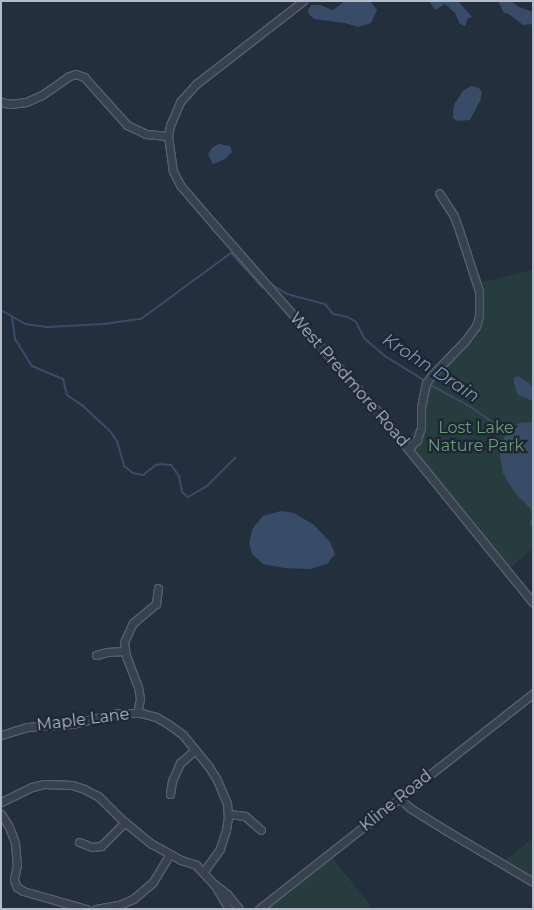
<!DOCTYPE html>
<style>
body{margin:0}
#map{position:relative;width:534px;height:910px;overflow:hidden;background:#242f3e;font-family:Montserrat,sans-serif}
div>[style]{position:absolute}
.green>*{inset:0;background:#263c3f}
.water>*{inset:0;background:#394c67}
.stream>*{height:2px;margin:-1px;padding:0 1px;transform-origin:1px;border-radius:1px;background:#394c67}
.roads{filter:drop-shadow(1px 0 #565f6c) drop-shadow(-1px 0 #565f6c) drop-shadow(0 1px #565f6c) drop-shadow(0 -1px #565f6c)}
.minor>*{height:7px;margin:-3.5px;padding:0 3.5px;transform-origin:3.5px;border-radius:3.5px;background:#38414e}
span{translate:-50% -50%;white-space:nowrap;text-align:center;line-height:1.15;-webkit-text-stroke:4.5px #1d2633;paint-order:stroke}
.street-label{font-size:16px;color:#b4bcc9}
.park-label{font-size:16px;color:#6b9a76}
.water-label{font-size:18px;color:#7c92b1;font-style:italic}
.frame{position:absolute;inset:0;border:2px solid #b4bcc9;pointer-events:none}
</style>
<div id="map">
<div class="green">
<div style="clip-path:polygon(533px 270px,533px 548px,509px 569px,404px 440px,418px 426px,430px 379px,467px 340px,481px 315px,484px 293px,482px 282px)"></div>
<div style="clip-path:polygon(533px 838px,533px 877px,505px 860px)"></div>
<div style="clip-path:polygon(331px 856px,373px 909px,261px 909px)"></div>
</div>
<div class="water">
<div style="clip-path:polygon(345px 1px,370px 1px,377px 10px,371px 23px,358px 27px,345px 23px,314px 19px,309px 14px,308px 10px,311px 5px,320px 5px,333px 10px)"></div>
<div style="clip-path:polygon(429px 1px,458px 1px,472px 17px,468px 18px,465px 26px,460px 24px,455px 13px,445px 4px,435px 10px)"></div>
<div style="clip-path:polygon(498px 1px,511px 1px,519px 7px,533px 12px,533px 24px,523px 25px,509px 14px,504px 13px)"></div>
<div style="clip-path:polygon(471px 86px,479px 88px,482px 93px,480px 101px,470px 120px,457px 121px,453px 118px,453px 110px,455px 103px,463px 91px)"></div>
<div style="clip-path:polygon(219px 144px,230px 146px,232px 152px,225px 159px,213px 164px,208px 154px,212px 148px)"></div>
<div style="clip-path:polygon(518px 376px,529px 383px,533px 389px,533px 401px,518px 395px,514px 383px,514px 378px)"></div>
<div style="clip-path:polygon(533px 422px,533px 530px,530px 523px,532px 516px,531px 509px,515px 493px,503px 473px,500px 456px,501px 443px,509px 430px,519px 423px)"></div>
<div style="clip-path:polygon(281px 511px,294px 513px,314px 525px,330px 542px,335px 554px,327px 564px,310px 569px,284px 568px,263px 564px,252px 554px,249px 542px,253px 528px,263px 516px)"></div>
</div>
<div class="stream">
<div style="left:269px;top:283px;width:21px;rotate:31deg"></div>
<div style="left:287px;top:294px;width:39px;rotate:15deg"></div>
<div style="left:325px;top:304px;width:13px;rotate:51deg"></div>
<div style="left:333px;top:314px;width:15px;rotate:11deg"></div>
<div style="left:348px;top:317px;width:9px;rotate:32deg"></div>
<div style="left:356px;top:322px;width:18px;rotate:63deg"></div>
<div style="left:364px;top:338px;width:28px;rotate:41deg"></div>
<div style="left:385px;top:356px;width:47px;rotate:32deg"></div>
<div style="left:1px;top:310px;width:28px;rotate:30deg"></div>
<div style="left:25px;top:324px;width:22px;rotate:8deg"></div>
<div style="left:47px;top:327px;width:57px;rotate:-3deg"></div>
<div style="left:104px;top:324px;width:37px;rotate:-8deg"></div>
<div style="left:141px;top:319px;width:112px;rotate:-36.3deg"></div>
<div style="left:231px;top:253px;width:47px;rotate:47.6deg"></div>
<div style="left:12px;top:317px;width:22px;rotate:82deg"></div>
<div style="left:15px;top:339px;width:32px;rotate:58deg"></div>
<div style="left:32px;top:366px;width:34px;rotate:23deg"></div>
<div style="left:63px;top:379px;width:16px;rotate:76deg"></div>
<div style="left:67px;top:395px;width:18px;rotate:34deg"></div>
<div style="left:82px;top:405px;width:38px;rotate:43deg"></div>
<div style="left:110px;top:431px;width:12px;rotate:55deg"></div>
<div style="left:117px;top:441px;width:26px;rotate:74deg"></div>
<div style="left:124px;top:466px;width:11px;rotate:38deg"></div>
<div style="left:133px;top:473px;width:10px;rotate:11deg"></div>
<div style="left:143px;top:475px;width:16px;rotate:-38deg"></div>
<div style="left:156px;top:465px;width:6px;rotate:-9deg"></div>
<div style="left:162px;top:464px;width:9px;rotate:6deg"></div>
<div style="left:171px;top:465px;width:14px;rotate:54deg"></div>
<div style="left:179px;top:476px;width:16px;rotate:79deg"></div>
<div style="left:182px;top:492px;width:8px;rotate:40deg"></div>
<div style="left:188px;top:497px;width:22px;rotate:-30deg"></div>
<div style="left:207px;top:486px;width:40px;rotate:-45deg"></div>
<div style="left:429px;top:384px;width:48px;rotate:28.7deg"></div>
<div style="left:471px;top:407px;width:29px;rotate:36deg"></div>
<div style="left:494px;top:424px;width:8px;rotate:60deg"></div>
<div style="left:498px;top:431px;width:9px;rotate:21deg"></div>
</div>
<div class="roads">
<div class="minor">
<div style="left:303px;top:1px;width:135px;rotate:142.2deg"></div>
<div style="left:196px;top:84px;width:24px;rotate:132deg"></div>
<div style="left:180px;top:102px;width:25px;rotate:113deg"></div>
<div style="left:170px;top:125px;width:11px;rotate:100deg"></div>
<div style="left:168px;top:136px;width:35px;rotate:82deg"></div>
<div style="left:173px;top:171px;width:16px;rotate:63deg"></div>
<div style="left:180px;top:185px;width:57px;rotate:49.3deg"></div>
<div style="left:217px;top:228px;width:244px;rotate:48.8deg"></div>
<div style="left:378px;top:412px;width:246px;rotate:50.9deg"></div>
<div style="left:1px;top:102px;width:9px;rotate:13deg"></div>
<div style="left:10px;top:104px;width:16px;rotate:-7deg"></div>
<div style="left:26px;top:102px;width:17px;rotate:-24deg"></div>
<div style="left:42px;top:95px;width:33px;rotate:-35deg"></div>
<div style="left:69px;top:76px;width:7px;rotate:-16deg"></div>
<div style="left:76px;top:74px;width:9px;rotate:21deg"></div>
<div style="left:84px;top:77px;width:64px;rotate:48.1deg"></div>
<div style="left:127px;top:125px;width:21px;rotate:25deg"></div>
<div style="left:146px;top:134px;width:22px;rotate:5deg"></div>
<div style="left:408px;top:449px;width:13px;rotate:-45deg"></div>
<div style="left:417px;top:440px;width:13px;rotate:-72deg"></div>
<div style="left:421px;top:428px;width:21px;rotate:-90deg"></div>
<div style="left:421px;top:407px;width:25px;rotate:-78deg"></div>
<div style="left:426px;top:383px;width:10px;rotate:-53deg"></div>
<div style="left:432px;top:375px;width:47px;rotate:-45.9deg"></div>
<div style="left:465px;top:341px;width:19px;rotate:-54deg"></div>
<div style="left:476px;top:326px;width:10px;rotate:-73deg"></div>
<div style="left:479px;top:316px;width:25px;rotate:-90deg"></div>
<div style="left:479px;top:291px;width:64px;rotate:-108.2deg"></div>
<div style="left:459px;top:230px;width:15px;rotate:-110deg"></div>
<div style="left:454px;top:216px;width:27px;rotate:-123deg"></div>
<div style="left:96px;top:655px;width:11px;rotate:-15deg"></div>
<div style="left:107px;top:652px;width:18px;rotate:-3deg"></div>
<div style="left:137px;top:713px;width:14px;rotate:-78deg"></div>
<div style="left:140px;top:699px;width:12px;rotate:-99deg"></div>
<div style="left:138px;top:687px;width:33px;rotate:-111deg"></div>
<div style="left:126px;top:656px;width:14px;rotate:-98deg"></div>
<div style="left:124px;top:642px;width:21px;rotate:-65deg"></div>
<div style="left:133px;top:623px;width:30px;rotate:-40deg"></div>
<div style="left:156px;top:604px;width:16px;rotate:-83deg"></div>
<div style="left:1px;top:735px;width:27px;rotate:-17deg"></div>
<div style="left:27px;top:727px;width:45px;rotate:-3.8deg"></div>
<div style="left:72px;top:724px;width:46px;rotate:-13.7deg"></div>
<div style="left:117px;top:713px;width:24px"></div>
<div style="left:141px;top:713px;width:16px;rotate:15deg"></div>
<div style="left:156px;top:717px;width:14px;rotate:30deg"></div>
<div style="left:168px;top:724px;width:19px;rotate:36deg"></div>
<div style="left:183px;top:735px;width:41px;rotate:50.9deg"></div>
<div style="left:209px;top:767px;width:15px;rotate:58deg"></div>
<div style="left:217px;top:780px;width:26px;rotate:67deg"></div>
<div style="left:227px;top:804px;width:13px;rotate:86deg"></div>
<div style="left:228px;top:817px;width:13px;rotate:99deg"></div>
<div style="left:226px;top:830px;width:20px;rotate:108deg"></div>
<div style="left:220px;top:849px;width:27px;rotate:126deg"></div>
<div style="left:170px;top:794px;width:13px;rotate:-81deg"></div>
<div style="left:172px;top:781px;width:20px;rotate:-66deg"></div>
<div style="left:180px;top:763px;width:20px;rotate:-41deg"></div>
<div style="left:399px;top:798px;width:15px;rotate:42deg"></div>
<div style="left:410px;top:808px;width:44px;rotate:31.9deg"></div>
<div style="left:447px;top:831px;width:100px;rotate:30.7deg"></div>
<div style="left:1px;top:802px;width:34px;rotate:-26deg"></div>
<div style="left:32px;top:787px;width:12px;rotate:-14deg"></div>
<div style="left:44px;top:784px;width:28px;rotate:2deg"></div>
<div style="left:72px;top:785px;width:13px;rotate:18deg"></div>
<div style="left:84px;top:789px;width:16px;rotate:27deg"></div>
<div style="left:98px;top:796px;width:34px;rotate:45deg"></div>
<div style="left:122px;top:820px;width:38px;rotate:39deg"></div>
<div style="left:152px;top:844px;width:33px;rotate:29deg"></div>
<div style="left:181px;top:860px;width:16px;rotate:18deg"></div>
<div style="left:196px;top:865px;width:26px;rotate:47deg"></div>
<div style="left:1px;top:814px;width:15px;rotate:58deg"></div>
<div style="left:9px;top:827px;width:17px;rotate:69deg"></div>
<div style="left:15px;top:843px;width:21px;rotate:85deg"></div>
<div style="left:17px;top:864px;width:16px;rotate:101deg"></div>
<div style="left:14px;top:880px;width:8px;rotate:67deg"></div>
<div style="left:17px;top:887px;width:7px;rotate:34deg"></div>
<div style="left:23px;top:891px;width:66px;rotate:15.9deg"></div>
<div style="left:228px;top:814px;width:17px;rotate:7deg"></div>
<div style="left:245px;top:816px;width:21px;rotate:41deg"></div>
<div style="left:79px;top:842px;width:14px;rotate:21deg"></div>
<div style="left:92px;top:847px;width:9px;rotate:-6deg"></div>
<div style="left:101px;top:846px;width:34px;rotate:-45deg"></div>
<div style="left:96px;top:909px;width:23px;rotate:-10deg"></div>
<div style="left:119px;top:905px;width:15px;rotate:-23deg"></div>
<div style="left:133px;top:899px;width:26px;rotate:-40deg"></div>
<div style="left:153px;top:882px;width:33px;rotate:-59deg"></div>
<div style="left:229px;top:909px;width:29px;rotate:-121deg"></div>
<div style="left:214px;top:884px;width:16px;rotate:38deg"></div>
<div style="left:227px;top:894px;width:19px;rotate:51deg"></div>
<div style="left:259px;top:909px;width:349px;rotate:-38.2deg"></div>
</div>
</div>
<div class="street-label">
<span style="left:349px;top:380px;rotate:49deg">West Predmore Road</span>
<span style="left:83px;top:720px;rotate:-7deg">Maple Lane</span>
<span style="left:396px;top:801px;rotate:-39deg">Kline Road</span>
</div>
<div class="park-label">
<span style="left:476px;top:437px">Lost Lake<br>Nature Park</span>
</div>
<div class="water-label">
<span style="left:431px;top:368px;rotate:33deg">Krohn Drain</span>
</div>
<div class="frame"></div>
</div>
